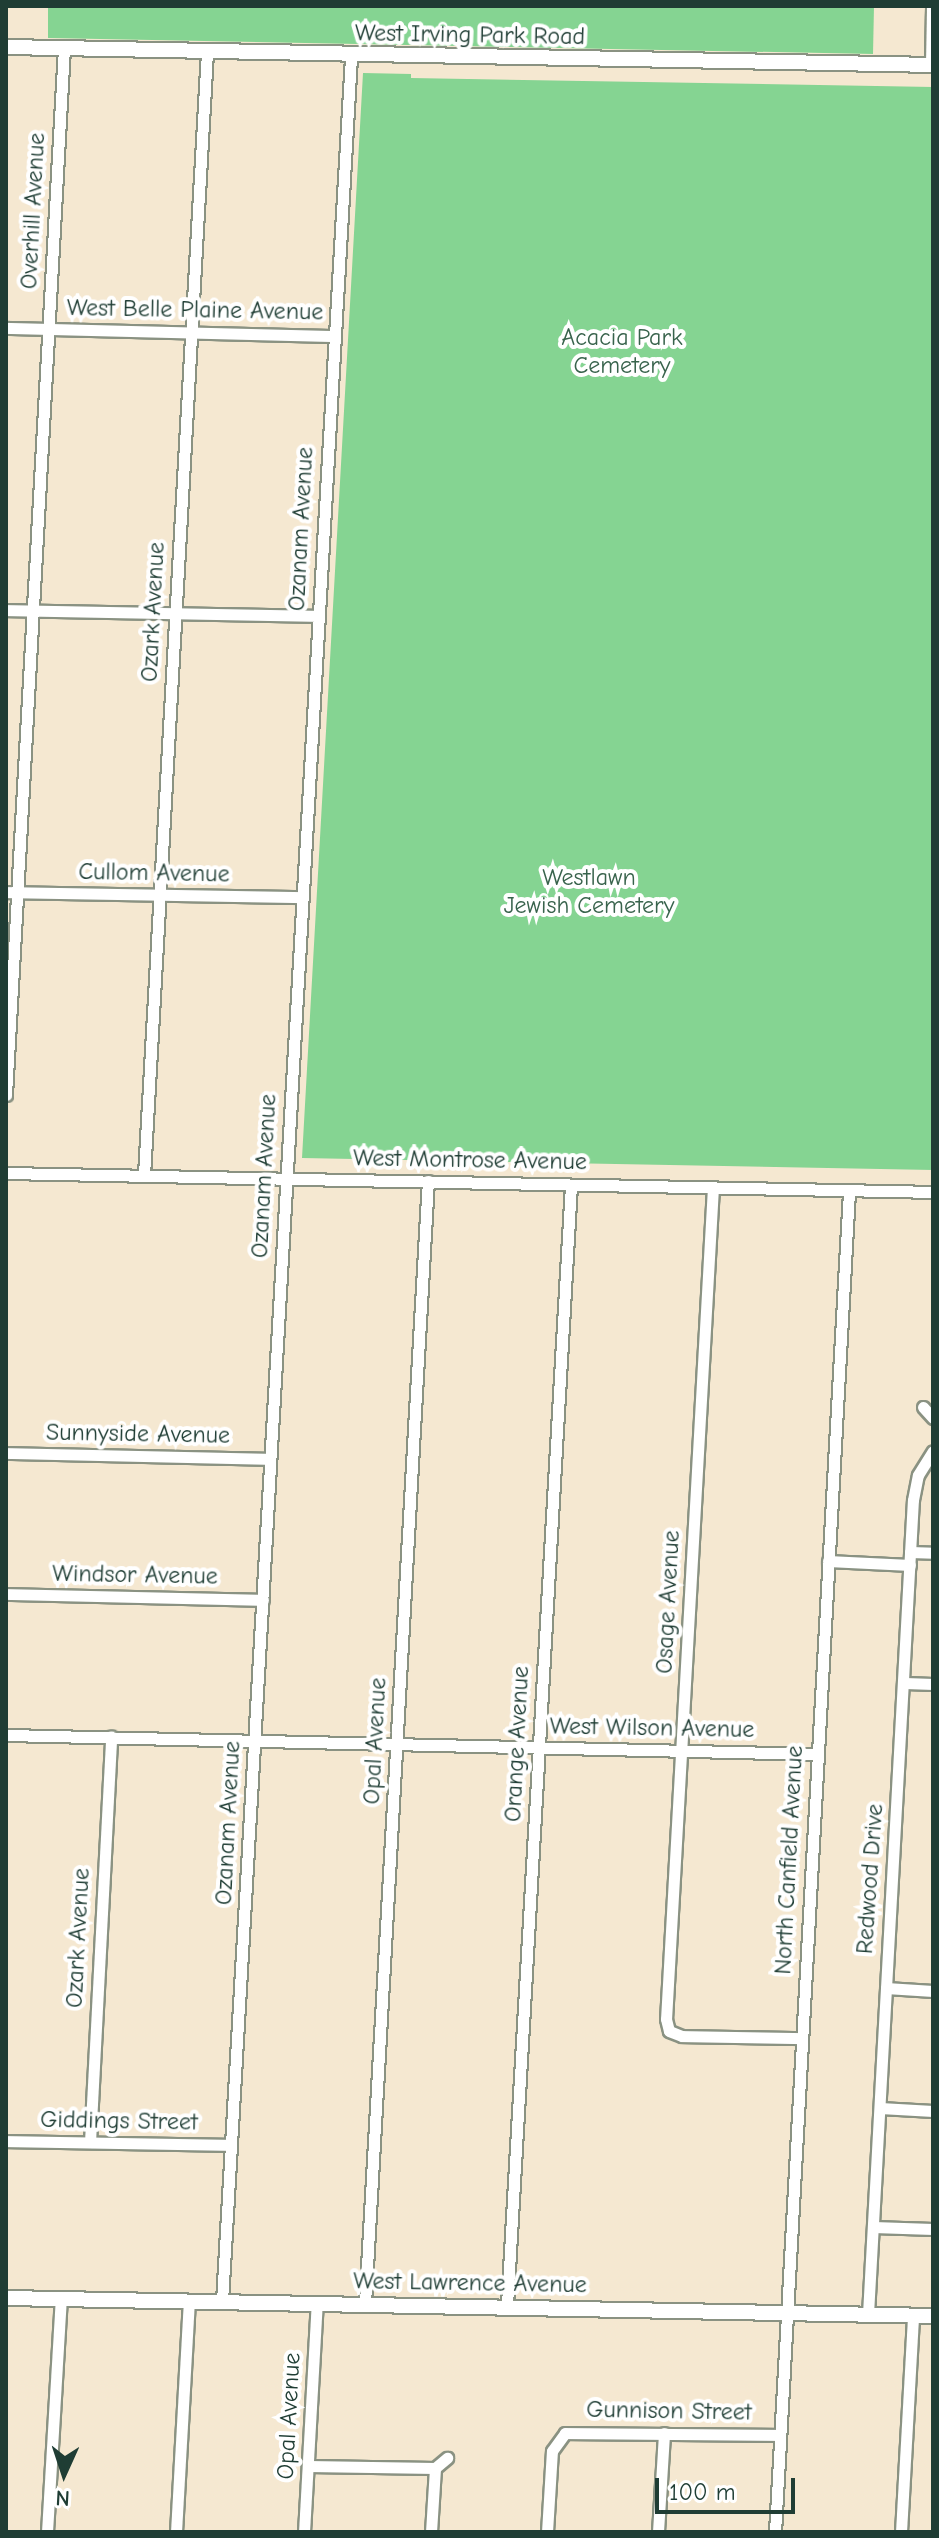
<!DOCTYPE html>
<style>
body{margin:0}
#map{position:relative;width:939px;height:2538px;overflow:hidden;background:#f5e8d1;font-family:"Comic Neue",sans-serif}
div>[style]{position:absolute}
.green>*{inset:0;background:#85d492}
.roads{filter:drop-shadow(2px 0 #8a9282) drop-shadow(-2px 0 #8a9282) drop-shadow(0 2px #8a9282) drop-shadow(0 -2px #8a9282)}
.minor>*{height:11px;margin:-5.5px;padding:0 5.5px;transform-origin:5.5px;border-radius:5.5px;background:#fff}
.major>*{height:14px;margin:-7px;padding:0 7px;transform-origin:7px;border-radius:7px;background:#fff}
span{translate:-50% -50%;white-space:nowrap;text-align:center;line-height:1.15;-webkit-text-stroke:8px #fff;paint-order:stroke}
.street-label{font-size:24px;color:#1f3d34}
.park-label{font-size:24px;color:#38634c}
.frame{position:absolute;inset:0;border:8px solid #1f3d34;pointer-events:none}
.north{position:absolute;left:24px;top:2434px;width:80px;height:80px;-webkit-text-stroke:6px #fff;paint-order:stroke;rotate:183deg;font-size:22px;font-weight:700;line-height:32px;text-align:center;color:#1f3d34}
.north::after{content:'';display:block;margin:auto;width:28px;height:36px;background:#1f3d34;clip-path:polygon(50% 0,100% 100%,50% 72%,0 100%)}
.scale{position:absolute;left:655px;top:2478px;width:140px;height:36px;box-sizing:border-box;border:4px solid #1f3d34;border-top:0;padding-left:10px;font-size:24px;line-height:28px;white-space:nowrap;color:#1f3d34;-webkit-text-stroke:6px #fff;paint-order:stroke}
</style>
<div id="map">
<div class="green">
<div style="clip-path:polygon(48px 6px,874px 6px,873px 54px,48px 38px)"></div>
<div style="clip-path:polygon(363px 73px,411px 74px,411px 78px,933px 87px,933px 1170px,302px 1158px)"></div>
</div>
<div class="roads">
<div class="minor">
<div style="left:931px;top:65px;width:59px;rotate:-89deg"></div>
<div style="left:6px;top:328px;width:329px;rotate:1.4deg"></div>
<div style="left:6px;top:610px;width:312px;rotate:1.1deg"></div>
<div style="left:6px;top:892px;width:296px;rotate:1deg"></div>
<div style="left:6px;top:1095px;width:1048px;rotate:-86.83deg"></div>
<div style="left:6px;top:1173px;width:927px;rotate:1.17deg"></div>
<div style="left:144px;top:1175px;width:1126px;rotate:-86.79deg"></div>
<div style="left:713px;top:1187px;width:833px;rotate:93.23deg"></div>
<div style="left:666px;top:2019px;width:12px;rotate:76deg"></div>
<div style="left:669px;top:2031px;width:14px;rotate:21deg"></div>
<div style="left:682px;top:2036px;width:120px;rotate:1deg"></div>
<div style="left:923px;top:1407px;width:15px;rotate:48deg"></div>
<div style="left:6px;top:1453px;width:264px;rotate:1.3deg"></div>
<div style="left:910px;top:1552px;width:23px;rotate:2deg"></div>
<div style="left:828px;top:1561px;width:82px;rotate:2.8deg"></div>
<div style="left:6px;top:1594px;width:257px;rotate:1.3deg"></div>
<div style="left:905px;top:1683px;width:28px;rotate:2deg"></div>
<div style="left:6px;top:1735px;width:811px;rotate:1.34deg"></div>
<div style="left:886px;top:1988px;width:47px;rotate:3.7deg"></div>
<div style="left:880px;top:2108px;width:53px;rotate:3.2deg"></div>
<div style="left:6px;top:2141px;width:225px;rotate:1deg"></div>
<div style="left:90px;top:2142px;width:406px;rotate:-87deg"></div>
<div style="left:873px;top:2227px;width:60px;rotate:1.9deg"></div>
<div style="left:222px;top:2301px;width:2251px;rotate:-86.71deg"></div>
<div style="left:365px;top:2303px;width:1124px;rotate:-86.79deg"></div>
<div style="left:507px;top:2305px;width:1122px;rotate:-86.73deg"></div>
<div style="left:868px;top:2314px;width:815px;rotate:-86.84deg"></div>
<div style="left:913px;top:1500px;width:25px;rotate:-79deg"></div>
<div style="left:918px;top:1475px;width:28px;rotate:-58deg"></div>
<div style="left:308px;top:2466px;width:127px;rotate:0.9deg"></div>
<div style="left:435px;top:2468px;width:16px;rotate:-40deg"></div>
<div style="left:47px;top:2532px;width:233px;rotate:-86.6deg"></div>
<div style="left:176px;top:2532px;width:232px;rotate:-86.8deg"></div>
<div style="left:304px;top:2532px;width:230px;rotate:-86.8deg"></div>
<div style="left:431px;top:2532px;width:64px;rotate:-86.4deg"></div>
<div style="left:547px;top:2532px;width:81px;rotate:-86.5deg"></div>
<div style="left:552px;top:2451px;width:22px;rotate:-54deg"></div>
<div style="left:565px;top:2433px;width:215px;rotate:0.5deg"></div>
<div style="left:658px;top:2532px;width:99px;rotate:-86.5deg"></div>
<div style="left:775px;top:2532px;width:1344px;rotate:-86.84deg"></div>
<div style="left:901px;top:2532px;width:217px;rotate:-86.8deg"></div>
</div>
<div class="major">
<div style="left:6px;top:47px;width:927px;rotate:1.11deg"></div>
<div style="left:6px;top:2298px;width:927px;rotate:1.11deg"></div>
</div>
</div>
<div class="street-label">
<span style="left:470px;top:35px;rotate:1deg">West Irving Park Road</span>
<span style="left:33px;top:211px;rotate:-87deg">Overhill Avenue</span>
<span style="left:195px;top:310px;rotate:1deg">West Belle Plaine Avenue</span>
<span style="left:301px;top:529px;rotate:-87deg">Ozanam Avenue</span>
<span style="left:153px;top:612px;rotate:-87deg">Ozark Avenue</span>
<span style="left:154px;top:873px;rotate:1deg">Cullom Avenue</span>
<span style="left:470px;top:1160px;rotate:1deg">West Montrose Avenue</span>
<span style="left:264px;top:1176px;rotate:-87deg">Ozanam Avenue</span>
<span style="left:138px;top:1434px;rotate:1deg">Sunnyside Avenue</span>
<span style="left:135px;top:1575px;rotate:1deg">Windsor Avenue</span>
<span style="left:668px;top:1602px;rotate:-87deg">Osage Avenue</span>
<span style="left:652px;top:1728px;rotate:1deg">West Wilson Avenue</span>
<span style="left:375px;top:1741px;rotate:-87deg">Opal Avenue</span>
<span style="left:517px;top:1744px;rotate:-87deg">Orange Avenue</span>
<span style="left:228px;top:1823px;rotate:-87deg">Ozanam Avenue</span>
<span style="left:789px;top:1860px;rotate:-87deg">North Canfield Avenue</span>
<span style="left:870px;top:1879px;rotate:-86deg">Redwood Drive</span>
<span style="left:78px;top:1938px;rotate:-87deg">Ozark Avenue</span>
<span style="left:119px;top:2121px;rotate:1deg">Giddings Street</span>
<span style="left:470px;top:2283px;rotate:1deg">West Lawrence Avenue</span>
<span style="left:669px;top:2411px;rotate:1deg">Gunnison Street</span>
<span style="left:289px;top:2416px;rotate:-87deg">Opal Avenue</span>
</div>
<div class="park-label">
<span style="left:622px;top:352px">Acacia Park<br>Cemetery</span>
<span style="left:589px;top:892px">Westlawn<br>Jewish Cemetery</span>
</div>
<div class="frame"></div>
<div class="north">N</div>
<div class="scale">100 m</div>
</div>
